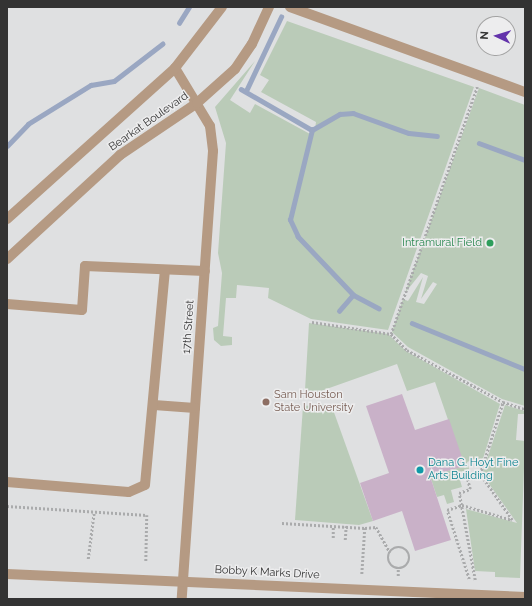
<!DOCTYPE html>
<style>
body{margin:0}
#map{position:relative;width:532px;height:606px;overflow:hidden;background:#dfe0e1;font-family:Raleway,sans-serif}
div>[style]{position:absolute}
.green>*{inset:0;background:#bacbb8}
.stream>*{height:4.5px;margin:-2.25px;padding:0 2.25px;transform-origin:2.25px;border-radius:2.25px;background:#9aa7c2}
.building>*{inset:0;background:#c9b1c8}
.path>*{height:2.5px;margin-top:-1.25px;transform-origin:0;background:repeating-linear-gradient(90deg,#aaabac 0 2px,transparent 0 4px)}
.path>.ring{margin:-1.25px;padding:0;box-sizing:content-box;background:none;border:2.5px solid #aaabac;border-radius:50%}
.minor>*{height:10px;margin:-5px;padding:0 5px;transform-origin:5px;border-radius:5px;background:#b59a83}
.dots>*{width:11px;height:11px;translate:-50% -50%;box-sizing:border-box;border:2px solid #ededee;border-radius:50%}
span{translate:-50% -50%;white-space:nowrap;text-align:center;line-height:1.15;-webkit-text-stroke:3px #ededee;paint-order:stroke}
.street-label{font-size:11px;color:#333}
.leisure-label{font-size:11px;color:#27864d}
.right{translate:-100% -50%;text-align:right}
.education-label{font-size:11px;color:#785e54}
.left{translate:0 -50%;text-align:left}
.culture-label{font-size:11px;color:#0d838f}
.frame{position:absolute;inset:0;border:8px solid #333;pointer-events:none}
.north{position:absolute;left:476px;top:16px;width:40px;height:40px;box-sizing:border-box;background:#ededee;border:1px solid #a3a3a3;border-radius:50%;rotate:274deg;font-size:11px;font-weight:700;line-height:16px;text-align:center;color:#333}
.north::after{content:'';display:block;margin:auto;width:14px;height:18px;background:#6333ab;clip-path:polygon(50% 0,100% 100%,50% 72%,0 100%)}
</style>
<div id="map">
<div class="green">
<div style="clip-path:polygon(287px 21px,474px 87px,388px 330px,311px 319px,268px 298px,269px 288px,237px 285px,236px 298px,226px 298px,223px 336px,232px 337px,232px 345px,221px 346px,214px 340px,213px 328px,218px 326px,222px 273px,218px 253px,226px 143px,215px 107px,255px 61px,230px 100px,250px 113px,255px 104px,310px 134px,315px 129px,316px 122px,261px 92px,269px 80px,260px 75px)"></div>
<div style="clip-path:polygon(479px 88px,525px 105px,525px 406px,502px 399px,408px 347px,392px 332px,403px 299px,408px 301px,423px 277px,416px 302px,424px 304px,437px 284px,433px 282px,421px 299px,428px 276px,421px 273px,405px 293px)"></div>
<div style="clip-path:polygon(309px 323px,388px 334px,406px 351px,500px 404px,480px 468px,477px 458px,467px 462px,469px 469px,458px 473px,462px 487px,451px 490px,454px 502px,447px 504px,444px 495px,437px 497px,430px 476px,464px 466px,435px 382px,407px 391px,397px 364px,318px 392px,305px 390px)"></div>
<div style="clip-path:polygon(331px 404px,373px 521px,359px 525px,295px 520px,303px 406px)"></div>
<div style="clip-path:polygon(505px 405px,525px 411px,525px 414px,518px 414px,516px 440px,525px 441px,520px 578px,495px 577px,495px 572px,475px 571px,466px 509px,517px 523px,482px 474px)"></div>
</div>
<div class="stream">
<div style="left:179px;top:23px;width:19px;rotate:-58deg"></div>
<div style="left:241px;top:89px;width:82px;rotate:30deg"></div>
<div style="left:246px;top:91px;width:82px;rotate:-64.7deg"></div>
<div style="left:479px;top:143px;width:49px;rotate:20.3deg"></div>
<div style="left:7px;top:146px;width:30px;rotate:-46deg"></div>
<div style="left:28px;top:124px;width:74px;rotate:-31.8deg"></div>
<div style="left:91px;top:85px;width:23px;rotate:-10deg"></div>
<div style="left:114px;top:81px;width:61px;rotate:-37.6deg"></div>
<div style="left:379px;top:309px;width:30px;rotate:-152deg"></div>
<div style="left:353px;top:295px;width:80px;rotate:-133.5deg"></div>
<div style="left:298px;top:237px;width:19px;rotate:-115deg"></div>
<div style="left:290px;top:220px;width:93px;rotate:-76.3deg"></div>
<div style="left:312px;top:130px;width:32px;rotate:-30deg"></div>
<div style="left:340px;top:114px;width:13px;rotate:-4deg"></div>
<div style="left:353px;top:113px;width:59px;rotate:19.7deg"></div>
<div style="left:409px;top:133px;width:28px;rotate:6deg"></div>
<div style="left:339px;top:311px;width:21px;rotate:-49deg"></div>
<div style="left:412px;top:323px;width:122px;rotate:22.2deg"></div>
</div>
<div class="building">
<div style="clip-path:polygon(402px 394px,415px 430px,449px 419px,465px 466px,430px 476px,451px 540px,415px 551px,402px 511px,373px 521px,360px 483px,389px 473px,366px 406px)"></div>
</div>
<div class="path">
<div style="left:312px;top:322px;width:80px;rotate:8.6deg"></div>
<div style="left:391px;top:334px;width:23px;rotate:45deg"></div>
<div style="left:407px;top:350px;width:109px;rotate:28.4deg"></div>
<div style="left:503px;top:402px;width:23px;rotate:18deg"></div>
<div style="left:391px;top:334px;width:262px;rotate:-70.8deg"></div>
<div style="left:7px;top:506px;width:140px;rotate:3.7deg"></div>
<div style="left:147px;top:515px;width:47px;rotate:91.2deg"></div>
<div style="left:282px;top:523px;width:83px;rotate:3.4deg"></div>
<div style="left:365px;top:528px;width:46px;rotate:93.7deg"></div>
<div style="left:365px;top:528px;width:11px;rotate:-5deg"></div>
<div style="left:376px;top:527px;width:29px;rotate:61deg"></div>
<div style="left:333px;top:538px;width:12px;rotate:-90deg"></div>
<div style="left:345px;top:540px;width:14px;rotate:-86deg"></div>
<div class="ring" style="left:388px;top:547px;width:19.5px;height:19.5px"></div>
<div style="left:88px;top:559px;width:47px;rotate:-82.7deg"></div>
<div style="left:398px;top:576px;width:7px;rotate:-90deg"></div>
<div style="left:469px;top:579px;width:72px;rotate:-107.7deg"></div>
<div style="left:447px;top:510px;width:16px;rotate:-18deg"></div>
<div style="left:462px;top:505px;width:52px;rotate:16.7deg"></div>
<div style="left:512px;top:520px;width:56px;rotate:-124.8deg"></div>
<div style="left:475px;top:580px;width:88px;rotate:-100.4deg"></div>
<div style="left:459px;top:493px;width:12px;rotate:-20deg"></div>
<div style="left:470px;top:489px;width:11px;rotate:-105deg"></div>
<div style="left:467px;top:478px;width:14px;rotate:-17deg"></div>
<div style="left:480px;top:474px;width:76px;rotate:-72.3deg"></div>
</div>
<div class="minor">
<div style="left:290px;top:7px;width:250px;rotate:19.9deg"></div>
<div style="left:175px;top:68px;width:68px;rotate:58.9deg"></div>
<div style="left:210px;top:126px;width:25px;rotate:83deg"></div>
<div style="left:213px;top:151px;width:449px;rotate:94deg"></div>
<div style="left:7px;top:219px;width:226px;rotate:-41.9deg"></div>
<div style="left:175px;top:68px;width:77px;rotate:-52.4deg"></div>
<div style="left:7px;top:259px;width:154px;rotate:-42.6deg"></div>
<div style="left:120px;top:155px;width:93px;rotate:-34deg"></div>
<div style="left:197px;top:103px;width:51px;rotate:-41.8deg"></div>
<div style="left:235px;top:69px;width:30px;rotate:-56deg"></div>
<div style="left:252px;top:44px;width:41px;rotate:-65.3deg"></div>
<div style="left:7px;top:304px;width:75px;rotate:4.6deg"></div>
<div style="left:82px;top:310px;width:44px;rotate:-86.1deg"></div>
<div style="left:85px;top:266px;width:120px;rotate:2.4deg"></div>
<div style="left:154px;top:405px;width:41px;rotate:4.2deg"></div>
<div style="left:7px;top:482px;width:122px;rotate:4.7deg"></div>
<div style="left:129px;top:492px;width:17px;rotate:-24deg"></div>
<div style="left:145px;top:485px;width:216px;rotate:-84.7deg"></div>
<div style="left:7px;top:574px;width:519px;rotate:2.54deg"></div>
</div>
<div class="dots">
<div style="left:490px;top:243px;background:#2e9e5b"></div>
<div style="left:266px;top:402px;background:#8d6e63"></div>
<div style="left:420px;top:470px;background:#0f9aa8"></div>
</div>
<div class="street-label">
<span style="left:149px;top:122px;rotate:-35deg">Bearkat Boulevard</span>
<span style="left:189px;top:327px;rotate:-86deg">17th Street</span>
<span style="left:267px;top:573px;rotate:3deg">Bobby K Marks Drive</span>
</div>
<div class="leisure-label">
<span class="right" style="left:482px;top:243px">Intramural Field</span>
</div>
<div class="education-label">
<span class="left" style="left:274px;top:402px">Sam Houston<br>State University</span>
</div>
<div class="culture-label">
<span class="left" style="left:428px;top:470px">Dana G. Hoyt Fine<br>Arts Building</span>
</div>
<div class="frame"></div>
<div class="north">N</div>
</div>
